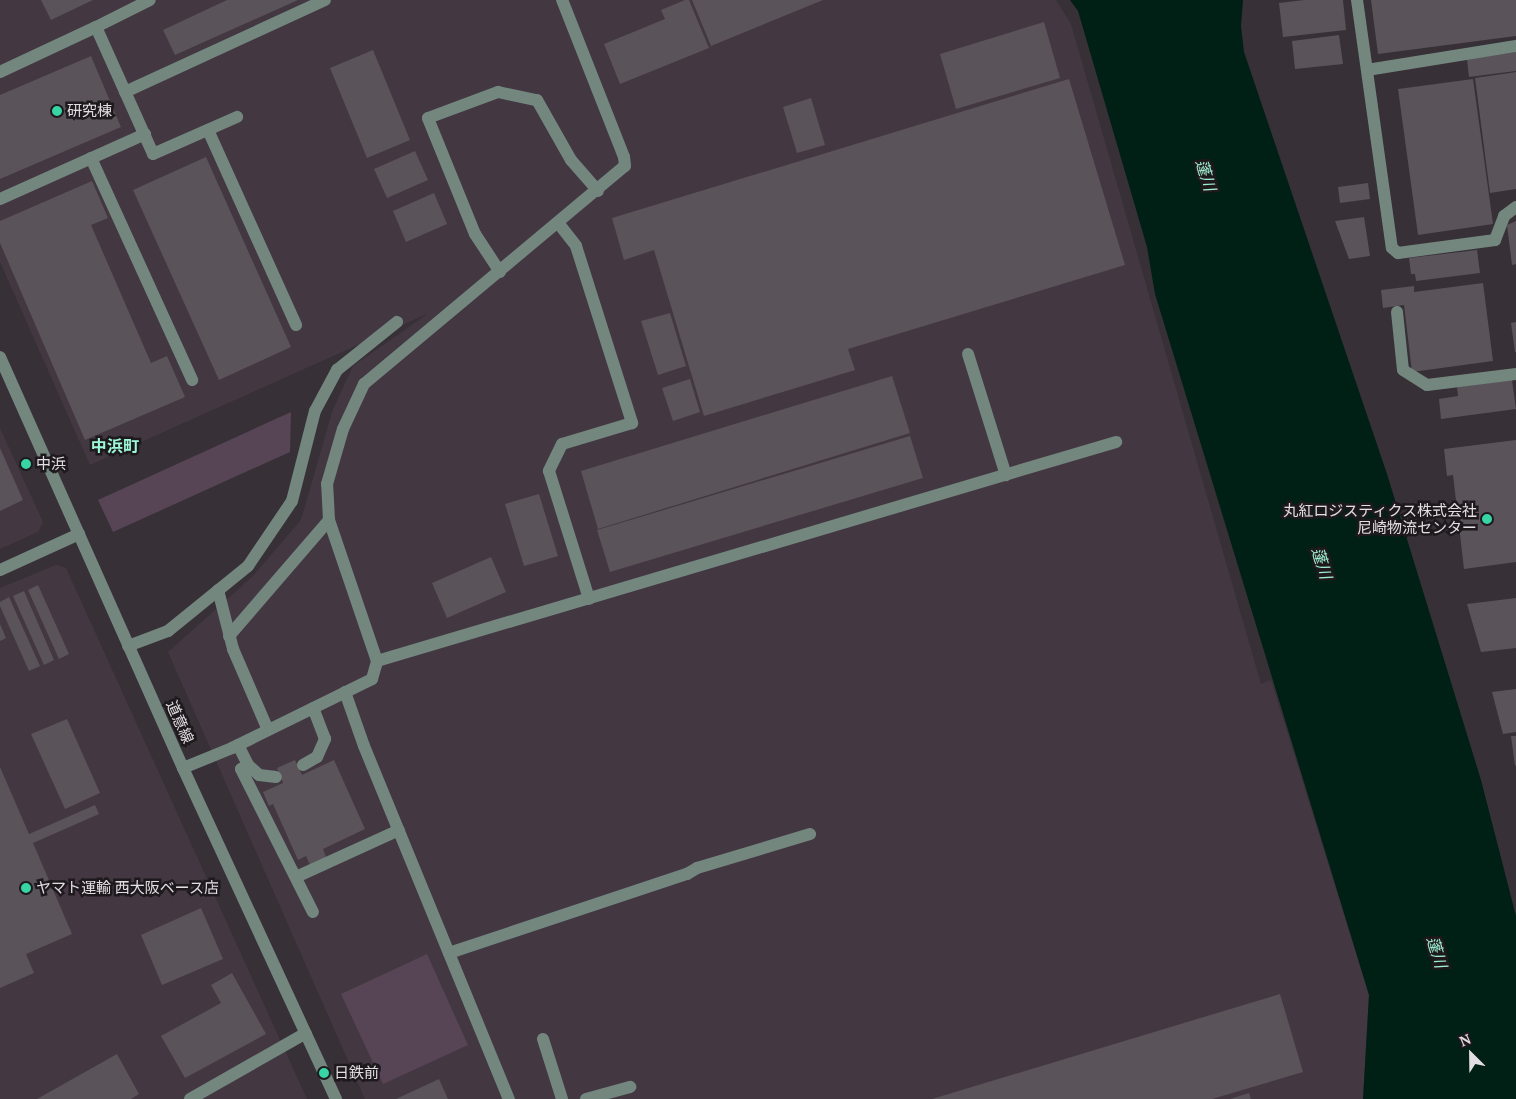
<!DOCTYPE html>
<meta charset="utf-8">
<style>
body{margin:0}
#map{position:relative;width:1516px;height:1099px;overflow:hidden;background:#373037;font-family:"PT Serif","Noto Sans JP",serif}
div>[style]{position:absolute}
.built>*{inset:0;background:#433742}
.green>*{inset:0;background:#574556}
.water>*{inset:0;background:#001f15}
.building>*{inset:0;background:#5a535a}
.minor>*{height:12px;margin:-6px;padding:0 6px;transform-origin:6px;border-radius:6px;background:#73877f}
.dots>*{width:14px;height:14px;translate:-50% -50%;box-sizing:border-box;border:2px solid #1d191c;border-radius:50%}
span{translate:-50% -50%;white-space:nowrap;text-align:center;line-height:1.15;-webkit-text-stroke:5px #1d191c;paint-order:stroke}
.poi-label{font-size:15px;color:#e3dee2}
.left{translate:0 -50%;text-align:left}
.right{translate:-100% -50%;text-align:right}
.street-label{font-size:15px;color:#e3dee2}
.water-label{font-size:16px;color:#9feed0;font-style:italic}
.neighbourhood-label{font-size:16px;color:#9cf8d6;font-weight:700}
.north{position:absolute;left:1446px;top:1029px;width:50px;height:50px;-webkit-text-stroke:4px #1d191c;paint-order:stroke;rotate:337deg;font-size:14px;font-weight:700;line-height:20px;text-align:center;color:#e3dee2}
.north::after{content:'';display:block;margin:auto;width:18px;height:22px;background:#e3dee2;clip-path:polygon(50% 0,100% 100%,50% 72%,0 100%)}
</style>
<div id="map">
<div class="built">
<div style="clip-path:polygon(0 0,1056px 0,1071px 24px,1261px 684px,1271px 680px,1369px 995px,1363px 1099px,365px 1099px,168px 652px,253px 576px,301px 520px,333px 409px,353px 366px,429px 313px,90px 465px,0 262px)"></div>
<div style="clip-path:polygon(0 428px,43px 522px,38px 532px,0 549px)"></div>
<div style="clip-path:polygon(56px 565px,66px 568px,307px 1099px,0 1099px,0 588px)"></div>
</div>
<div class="green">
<div style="clip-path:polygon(291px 412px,290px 452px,113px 532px,98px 500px)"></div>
<div style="clip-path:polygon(427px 954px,468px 1045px,383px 1084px,341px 994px)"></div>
</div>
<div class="water">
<div style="clip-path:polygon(1070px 0,1243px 0,1241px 26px,1244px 52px,1387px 474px,1481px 780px,1516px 916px,1516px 1099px,1363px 1099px,1369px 995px,1155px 294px,1147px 247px,1078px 11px)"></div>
</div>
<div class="building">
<div style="clip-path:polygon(41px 0,93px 0,51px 20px)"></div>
<div style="clip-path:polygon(227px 0,298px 0,175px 55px,163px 30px)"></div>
<div style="clip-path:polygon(685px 0,689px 0,709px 48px,620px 84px,604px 44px,665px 19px,661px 10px)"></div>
<div style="clip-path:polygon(692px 0,823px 0,711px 46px)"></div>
<div style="clip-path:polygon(1304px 0,1343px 0,1346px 30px,1283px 37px,1279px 3px)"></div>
<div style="clip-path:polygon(1371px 0,1516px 0,1516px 36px,1378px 54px)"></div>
<div style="clip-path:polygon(1044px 22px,1060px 78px,956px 109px,940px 54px)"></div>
<div style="clip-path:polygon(1339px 35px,1343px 64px,1295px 69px,1292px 41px)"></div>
<div style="clip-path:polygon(373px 50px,410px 140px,367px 158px,330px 68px)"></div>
<div style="clip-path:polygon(1516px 52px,1516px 71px,1469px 77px,1467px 59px)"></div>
<div style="clip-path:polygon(91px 56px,121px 127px,0 179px,0 95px)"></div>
<div style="clip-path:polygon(1516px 72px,1516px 189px,1490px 193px,1475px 78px)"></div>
<div style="clip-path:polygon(1069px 79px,1125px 265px,848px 349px,855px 370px,704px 416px,654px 250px,624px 260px,612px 218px)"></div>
<div style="clip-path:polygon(1473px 79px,1493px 224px,1418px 235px,1398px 89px)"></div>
<div style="clip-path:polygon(811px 98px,825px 145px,797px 153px,783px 107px)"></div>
<div style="clip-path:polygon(415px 151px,428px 180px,387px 198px,374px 169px)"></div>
<div style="clip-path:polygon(206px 157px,291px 347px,219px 380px,133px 190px)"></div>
<div style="clip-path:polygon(92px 181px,108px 218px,91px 225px,151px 363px,167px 356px,185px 397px,85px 440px,0 243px,0 221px)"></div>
<div style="clip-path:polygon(1368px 183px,1370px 199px,1340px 203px,1338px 187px)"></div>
<div style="clip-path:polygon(434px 193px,447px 224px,406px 242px,393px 211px)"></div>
<div style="clip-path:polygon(1364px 217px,1370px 256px,1349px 259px,1335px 221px)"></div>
<div style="clip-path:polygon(1516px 221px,1516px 264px,1512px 265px,1507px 225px)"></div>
<div style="clip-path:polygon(1477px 250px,1480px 273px,1416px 281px,1415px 274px,1411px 274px,1409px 258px)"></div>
<div style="clip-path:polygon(1483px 283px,1493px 361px,1412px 372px,1404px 305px,1383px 308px,1381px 290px,1414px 286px,1414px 292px)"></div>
<div style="clip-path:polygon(670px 313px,686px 366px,658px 375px,641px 321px)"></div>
<div style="clip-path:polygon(1516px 322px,1516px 352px,1515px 352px,1511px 323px)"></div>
<div style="clip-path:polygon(892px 376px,910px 433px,598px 529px,581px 471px)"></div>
<div style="clip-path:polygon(690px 379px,700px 412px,673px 421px,662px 388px)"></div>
<div style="clip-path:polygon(1512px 380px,1516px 409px,1441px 419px,1439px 399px,1458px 396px,1457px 387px)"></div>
<div style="clip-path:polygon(910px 436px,923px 478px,610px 572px,597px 530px)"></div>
<div style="clip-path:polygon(1516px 440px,1516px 562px,1464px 569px,1453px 475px,1447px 476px,1444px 449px)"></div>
<div style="clip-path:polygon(0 448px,23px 500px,0 511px)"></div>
<div style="clip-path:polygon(539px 494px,558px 556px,524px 566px,505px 504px)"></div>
<div style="clip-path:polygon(491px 557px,506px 592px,447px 618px,432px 583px)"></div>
<div style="clip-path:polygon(38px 585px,69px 654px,59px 659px,28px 590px)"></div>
<div style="clip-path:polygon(24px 591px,54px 660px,44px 665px,13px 596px)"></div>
<div style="clip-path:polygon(9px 597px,40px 666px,29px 671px,0 606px,0 602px)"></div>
<div style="clip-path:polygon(1516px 598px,1516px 648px,1481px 652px,1467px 604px)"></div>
<div style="clip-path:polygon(0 624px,6px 638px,0 641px)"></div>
<div style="clip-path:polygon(1516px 689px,1516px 732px,1503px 734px,1492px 692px)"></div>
<div style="clip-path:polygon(67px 719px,100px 793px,65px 809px,31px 734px)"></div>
<div style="clip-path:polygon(1511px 736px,1516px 736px,1516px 765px,1515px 766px)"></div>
<div style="clip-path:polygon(295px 760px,302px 775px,334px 760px,365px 829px,323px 849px,326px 857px,310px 865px,306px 856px,298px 860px,273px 804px,269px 806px,263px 792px,283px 783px,277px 768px)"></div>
<div style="clip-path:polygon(0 767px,29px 834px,95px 805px,99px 814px,33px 843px,72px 934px,26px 954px,34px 973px,0 988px)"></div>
<div style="clip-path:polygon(201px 908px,223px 959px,162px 985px,141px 935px)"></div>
<div style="clip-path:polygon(232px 973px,266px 1034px,185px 1078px,161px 1036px,221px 1003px,211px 985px)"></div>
<div style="clip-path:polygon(1280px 994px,1303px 1072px,1212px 1099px,932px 1099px)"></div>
<div style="clip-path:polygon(117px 1054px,139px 1094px,131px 1099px,37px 1099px)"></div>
<div style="clip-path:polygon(439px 1079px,448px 1099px,396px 1099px)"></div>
<div style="clip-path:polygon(1249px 1093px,1251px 1099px,1230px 1099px)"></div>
</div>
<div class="minor">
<div style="left:1357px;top:0;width:250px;rotate:82deg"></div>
<div style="left:1392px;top:248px;width:8px;rotate:40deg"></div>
<div style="left:1398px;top:253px;width:98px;rotate:-7.6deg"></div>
<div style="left:1495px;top:240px;width:26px;rotate:-69deg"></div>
<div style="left:1504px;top:216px;width:15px;rotate:-37deg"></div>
<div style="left:96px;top:27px;width:60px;rotate:-26.6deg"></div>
<div style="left:1367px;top:70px;width:151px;rotate:-9.2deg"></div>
<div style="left:0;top:72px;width:106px;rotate:-25.1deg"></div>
<div style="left:96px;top:27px;width:139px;rotate:65.8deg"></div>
<div style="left:153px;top:154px;width:92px;rotate:-23.8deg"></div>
<div style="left:125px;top:92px;width:220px;rotate:-24.7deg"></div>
<div style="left:208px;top:130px;width:214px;rotate:65.7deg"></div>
<div style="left:91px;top:158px;width:244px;rotate:65.5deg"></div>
<div style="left:0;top:199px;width:159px;rotate:-24.1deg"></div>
<div style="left:559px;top:224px;width:28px;rotate:52deg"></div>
<div style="left:576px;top:246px;width:186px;rotate:72.4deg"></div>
<div style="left:632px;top:423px;width:73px;rotate:163.3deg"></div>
<div style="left:562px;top:444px;width:30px;rotate:116deg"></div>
<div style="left:549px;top:471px;width:134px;rotate:72.6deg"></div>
<div style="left:500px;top:272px;width:45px;rotate:-123.3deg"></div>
<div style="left:475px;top:234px;width:125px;rotate:-112.1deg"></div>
<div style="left:428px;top:118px;width:75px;rotate:-20.4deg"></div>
<div style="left:498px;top:92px;width:40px;rotate:12deg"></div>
<div style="left:537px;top:100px;width:69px;rotate:60.5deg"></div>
<div style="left:571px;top:160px;width:41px;rotate:48.9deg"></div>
<div style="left:1397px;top:312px;width:58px;rotate:84.1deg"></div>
<div style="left:1403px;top:370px;width:28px;rotate:32deg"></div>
<div style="left:1427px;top:385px;width:90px;rotate:-7deg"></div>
<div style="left:968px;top:354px;width:127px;rotate:72.6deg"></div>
<div style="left:0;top:357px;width:450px;rotate:66deg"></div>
<div style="left:183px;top:768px;width:365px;rotate:65.2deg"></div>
<div style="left:0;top:570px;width:87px;rotate:-24.5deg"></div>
<div style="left:218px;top:590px;width:61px;rotate:75.7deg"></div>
<div style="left:233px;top:649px;width:88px;rotate:66.6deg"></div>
<div style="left:229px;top:636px;width:153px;rotate:-49.2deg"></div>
<div style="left:128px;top:646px;width:43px;rotate:-20.6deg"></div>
<div style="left:168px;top:631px;width:103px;rotate:-39.1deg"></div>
<div style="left:248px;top:566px;width:78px;rotate:-55.9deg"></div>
<div style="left:292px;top:501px;width:93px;rotate:-75.7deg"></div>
<div style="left:315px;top:411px;width:47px;rotate:-61.8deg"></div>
<div style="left:337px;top:370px;width:77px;rotate:-38.7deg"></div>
<div style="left:377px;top:661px;width:771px;rotate:-16.51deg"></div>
<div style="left:345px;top:692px;width:57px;rotate:70.6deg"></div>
<div style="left:364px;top:746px;width:382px;rotate:67.7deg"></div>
<div style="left:238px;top:745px;width:22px;rotate:63deg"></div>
<div style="left:248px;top:765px;width:8px;rotate:150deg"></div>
<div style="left:241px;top:769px;width:160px;rotate:63.3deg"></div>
<div style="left:248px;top:765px;width:15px;rotate:42deg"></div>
<div style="left:259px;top:775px;width:17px;rotate:7deg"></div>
<div style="left:303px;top:765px;width:16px;rotate:-30deg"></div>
<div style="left:317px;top:757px;width:20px;rotate:-66deg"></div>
<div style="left:325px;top:739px;width:33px;rotate:-111deg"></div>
<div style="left:183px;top:768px;width:53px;rotate:-22.2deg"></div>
<div style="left:232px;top:748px;width:156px;rotate:-26.2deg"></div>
<div style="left:372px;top:679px;width:19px;rotate:-74deg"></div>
<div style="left:377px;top:661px;width:149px;rotate:-108.8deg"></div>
<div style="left:329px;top:520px;width:36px;rotate:-93deg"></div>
<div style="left:327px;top:484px;width:57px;rotate:-73.8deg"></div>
<div style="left:343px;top:429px;width:50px;rotate:-65deg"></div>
<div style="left:364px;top:384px;width:340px;rotate:-39.9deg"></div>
<div style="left:625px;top:166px;width:9px;rotate:-96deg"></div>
<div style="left:624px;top:157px;width:169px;rotate:-111.5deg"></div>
<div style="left:296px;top:877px;width:113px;rotate:-24.5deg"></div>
<div style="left:449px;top:953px;width:251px;rotate:-18.4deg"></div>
<div style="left:687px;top:874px;width:12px;rotate:-31deg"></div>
<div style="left:697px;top:868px;width:118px;rotate:-16.7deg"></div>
<div style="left:543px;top:1039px;width:63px;rotate:72.4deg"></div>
<div style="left:190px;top:1099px;width:133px;rotate:-29.6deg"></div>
<div style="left:586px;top:1099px;width:46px;rotate:-15.3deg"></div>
</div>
<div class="dots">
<div style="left:57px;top:111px;background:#37d4a6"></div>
<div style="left:26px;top:464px;background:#37d4a6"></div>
<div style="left:1487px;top:519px;background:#37d4a6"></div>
<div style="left:26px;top:888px;background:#37d4a6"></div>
<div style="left:324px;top:1073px;background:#37d4a6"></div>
</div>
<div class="poi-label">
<span class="left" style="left:67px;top:111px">研究棟</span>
<span class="left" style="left:36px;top:464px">中浜</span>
<span class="right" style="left:1477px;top:519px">丸紅ロジスティクス株式会社<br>尼崎物流センター</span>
<span class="left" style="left:36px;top:888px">ヤマト運輸 西大阪ベース店</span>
<span class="left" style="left:334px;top:1073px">日鉄前</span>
</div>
<div class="street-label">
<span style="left:180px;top:722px;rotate:66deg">道意線</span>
</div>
<div class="water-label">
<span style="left:1206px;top:175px;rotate:73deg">蓬川</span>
<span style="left:1322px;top:563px;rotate:73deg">蓬川</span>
<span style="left:1437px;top:952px;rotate:73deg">蓬川</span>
</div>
<div class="neighbourhood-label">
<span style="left:115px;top:446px">中浜町</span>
</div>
<div class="north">N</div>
</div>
